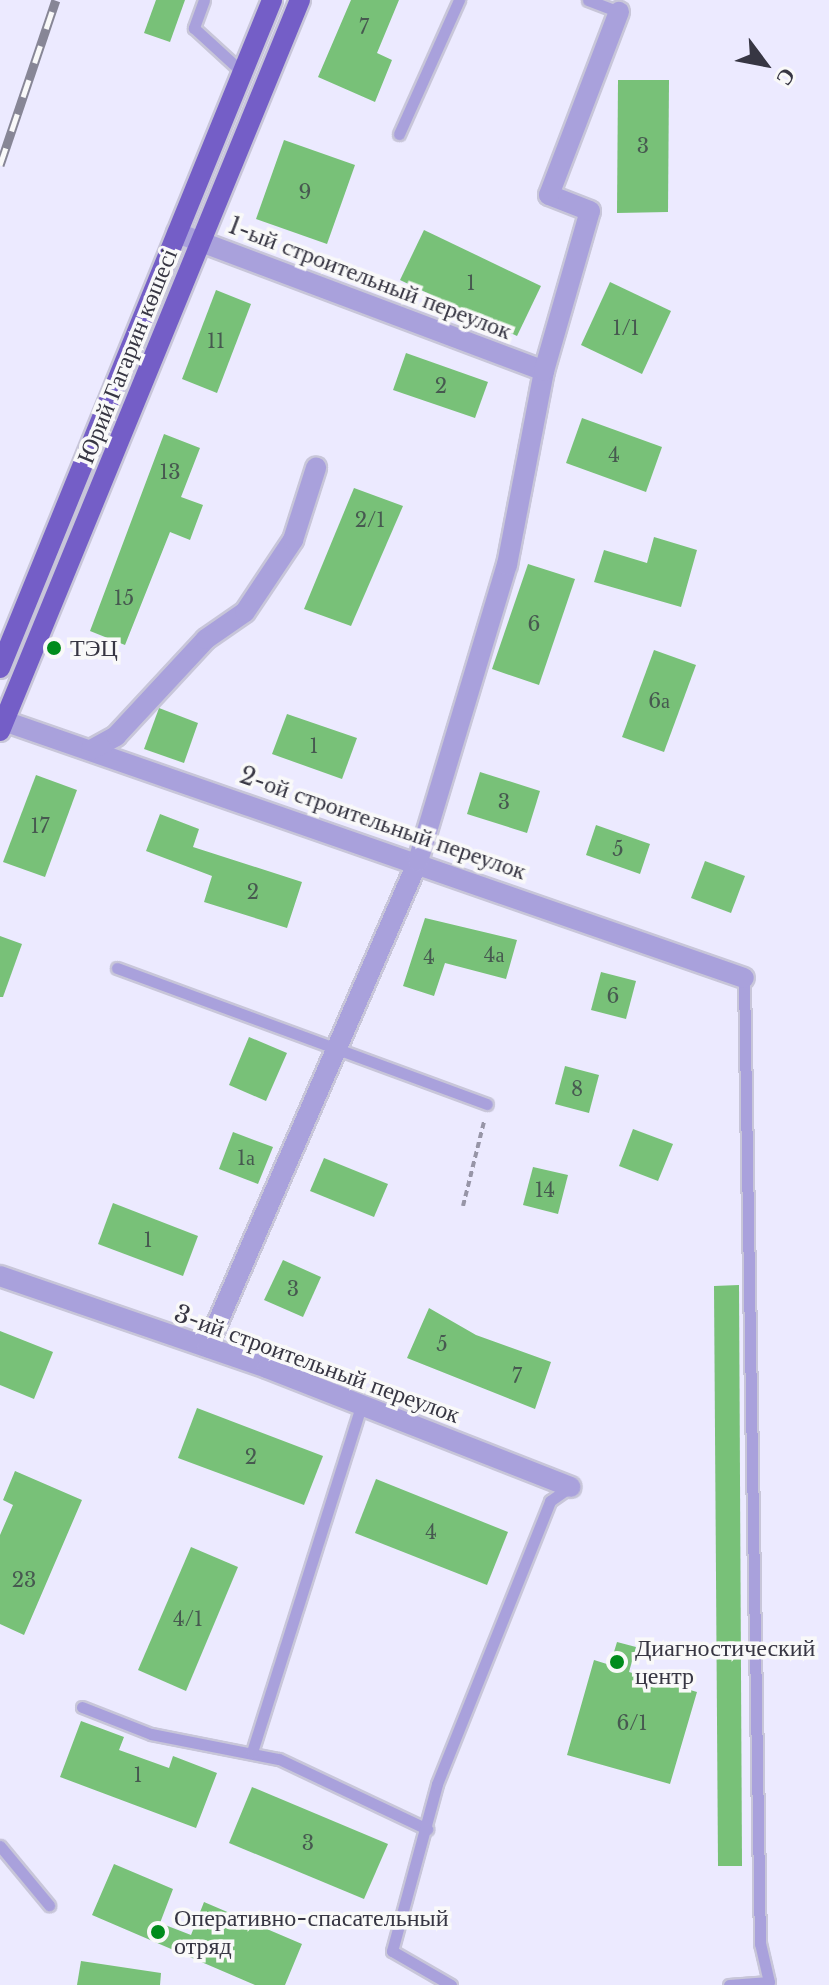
<!DOCTYPE html>
<meta charset="utf-8">
<style>
body{margin:0}
#map{position:relative;width:829px;height:1985px;overflow:hidden;background:#eceaff;font-family:"Libre Baskerville",serif}
div>[style]{position:absolute}
.building>*{inset:0;background:#78c178}
.path>*{height:4px;margin-top:-2px;transform-origin:0;background:repeating-linear-gradient(90deg,#9795a7 0 6px,transparent 0 10px)}
.roads{filter:drop-shadow(2px 0 #c8c6d9) drop-shadow(-2px 0 #c8c6d9) drop-shadow(0 2px #c8c6d9) drop-shadow(0 -2px #c8c6d9)}
.service>*{height:11px;margin:-5.5px;padding:0 5.5px;transform-origin:5.5px;border-radius:5.5px;background:#a9a1dc}
.minor>*{height:20px;margin:-10px;padding:0 10px;transform-origin:10px;border-radius:10px;background:#a9a1dc}
.primary>*{height:20px;margin:-10px;padding:0 10px;transform-origin:10px;border-radius:10px;background:#745ec7}
.rail>*{height:9px;margin-top:-4.5px;transform-origin:0;background:repeating-linear-gradient(90deg,#f9f9f9 0 18px,#878696 0 36px);box-sizing:border-box;border-block:2px solid #878696}
.dots>*{width:22px;height:22px;translate:-50% -50%;box-sizing:border-box;border:4px solid #f9f9f9;border-radius:50%}
span{translate:-50% -50%;white-space:nowrap;text-align:center;line-height:1.15;-webkit-text-stroke:7px #f9f9f9;paint-order:stroke}
.number-label{font-size:20px;color:#475950}
.number-label span{-webkit-text-stroke-width:0}
.street-label{font-size:24px;color:#373643}
.poi-label{font-size:24px;color:#373643}
.left{translate:0 -50%;text-align:left}
.north{position:absolute;left:725px;top:24px;width:80px;height:80px;-webkit-text-stroke:6px #f9f9f9;paint-order:stroke;rotate:122deg;font-size:22px;font-weight:700;line-height:32px;text-align:center;color:#373643}
.north::after{content:'';display:block;margin:auto;width:28px;height:36px;background:#373643;clip-path:polygon(50% 0,100% 100%,50% 72%,0 100%)}
</style>
<div id="map">
<div class="building">
<div style="clip-path:polygon(156px 0,185px 0,170px 42px,144px 33px)"></div>
<div style="clip-path:polygon(351px 0,399px 0,377px 53px,392px 60px,375px 102px,318px 77px)"></div>
<div style="clip-path:polygon(618px 80px,669px 80px,668px 212px,617px 213px)"></div>
<div style="clip-path:polygon(284px 140px,355px 165px,327px 244px,256px 219px)"></div>
<div style="clip-path:polygon(424px 230px,541px 286px,517px 336px,400px 280px)"></div>
<div style="clip-path:polygon(610px 282px,671px 311px,642px 374px,581px 345px)"></div>
<div style="clip-path:polygon(216px 290px,251px 304px,217px 393px,182px 379px)"></div>
<div style="clip-path:polygon(406px 353px,488px 382px,475px 418px,393px 390px)"></div>
<div style="clip-path:polygon(582px 418px,662px 447px,646px 492px,566px 463px)"></div>
<div style="clip-path:polygon(164px 434px,200px 448px,181px 497px,203px 505px,190px 540px,170px 532px,125px 645px,90px 631px)"></div>
<div style="clip-path:polygon(354px 488px,403px 506px,351px 626px,304px 609px)"></div>
<div style="clip-path:polygon(654px 537px,697px 550px,681px 607px,594px 582px,604px 550px,647px 563px)"></div>
<div style="clip-path:polygon(528px 564px,575px 579px,539px 685px,492px 669px)"></div>
<div style="clip-path:polygon(654px 650px,696px 665px,664px 752px,622px 737px)"></div>
<div style="clip-path:polygon(159px 708px,198px 723px,184px 763px,144px 749px)"></div>
<div style="clip-path:polygon(287px 714px,357px 738px,342px 779px,272px 754px)"></div>
<div style="clip-path:polygon(480px 772px,540px 791px,527px 833px,467px 814px)"></div>
<div style="clip-path:polygon(36px 775px,77px 790px,45px 877px,3px 862px)"></div>
<div style="clip-path:polygon(160px 814px,199px 829px,193px 847px,302px 882px,287px 928px,204px 902px,212px 876px,146px 851px)"></div>
<div style="clip-path:polygon(596px 825px,650px 844px,640px 874px,586px 855px)"></div>
<div style="clip-path:polygon(705px 861px,745px 876px,731px 913px,691px 898px)"></div>
<div style="clip-path:polygon(425px 918px,517px 940px,506px 979px,445px 963px,434px 996px,403px 986px)"></div>
<div style="clip-path:polygon(0 936px,22px 944px,3px 997px,0 997px)"></div>
<div style="clip-path:polygon(601px 972px,636px 981px,626px 1019px,591px 1010px)"></div>
<div style="clip-path:polygon(249px 1037px,287px 1053px,266px 1101px,229px 1085px)"></div>
<div style="clip-path:polygon(565px 1066px,599px 1075px,589px 1113px,555px 1104px)"></div>
<div style="clip-path:polygon(633px 1129px,673px 1144px,658px 1181px,619px 1166px)"></div>
<div style="clip-path:polygon(233px 1132px,273px 1147px,258px 1184px,219px 1169px)"></div>
<div style="clip-path:polygon(324px 1158px,388px 1184px,374px 1217px,310px 1191px)"></div>
<div style="clip-path:polygon(533px 1167px,568px 1175px,558px 1214px,523px 1205px)"></div>
<div style="clip-path:polygon(113px 1203px,198px 1236px,183px 1276px,98px 1244px)"></div>
<div style="clip-path:polygon(283px 1260px,321px 1277px,303px 1317px,264px 1300px)"></div>
<div style="clip-path:polygon(739px 1285px,742px 1866px,718px 1866px,714px 1286px)"></div>
<div style="clip-path:polygon(429px 1308px,476px 1335px,551px 1362px,535px 1409px,407px 1358px)"></div>
<div style="clip-path:polygon(0 1331px,53px 1352px,34px 1399px,0 1385px)"></div>
<div style="clip-path:polygon(197px 1408px,323px 1456px,304px 1505px,178px 1458px)"></div>
<div style="clip-path:polygon(15px 1471px,82px 1500px,24px 1635px,0 1624px,0 1535px,13px 1505px,3px 1500px)"></div>
<div style="clip-path:polygon(376px 1479px,508px 1532px,487px 1585px,355px 1533px)"></div>
<div style="clip-path:polygon(191px 1547px,238px 1567px,186px 1691px,138px 1670px)"></div>
<div style="clip-path:polygon(617px 1642px,636px 1647px,629px 1672px,697px 1692px,670px 1784px,567px 1755px,594px 1660px,610px 1665px)"></div>
<div style="clip-path:polygon(81px 1721px,124px 1737px,119px 1750px,169px 1768px,173px 1756px,217px 1773px,196px 1828px,60px 1777px)"></div>
<div style="clip-path:polygon(252px 1787px,388px 1844px,364px 1899px,229px 1843px)"></div>
<div style="clip-path:polygon(114px 1864px,173px 1889px,160px 1923px,191px 1935px,204px 1902px,302px 1944px,285px 1985px,255px 1985px,92px 1915px)"></div>
<div style="clip-path:polygon(81px 1961px,161px 1973px,160px 1985px,77px 1985px)"></div>
</div>
<div class="path">
<div style="left:463px;top:1206px;width:87px;rotate:-76deg"></div>
</div>
<div class="roads">
<div class="service">
<div style="left:204px;top:0;width:30px;rotate:110deg"></div>
<div style="left:194px;top:28px;width:65px;rotate:42.5deg"></div>
<div style="left:588px;top:0;width:33px;rotate:21deg"></div>
<div style="left:399px;top:134px;width:147px;rotate:-65.9deg"></div>
<div style="left:117px;top:968px;width:394px;rotate:20.2deg"></div>
<div style="left:82px;top:1707px;width:74px;rotate:21.4deg"></div>
<div style="left:151px;top:1734px;width:130px;rotate:11.1deg"></div>
<div style="left:279px;top:1759px;width:164px;rotate:25.3deg"></div>
<div style="left:252px;top:1752px;width:362px;rotate:-72.5deg"></div>
<div style="left:0;top:1846px;width:77px;rotate:50.3deg"></div>
<div style="left:451px;top:1985px;width:68px;rotate:-150deg"></div>
<div style="left:392px;top:1951px;width:173px;rotate:-74.9deg"></div>
<div style="left:437px;top:1784px;width:305px;rotate:-68.2deg"></div>
<div style="left:550px;top:1501px;width:24px;rotate:-35deg"></div>
<div style="left:729px;top:1985px;width:40px;rotate:-4.3deg"></div>
<div style="left:769px;top:1982px;width:39px;rotate:-103deg"></div>
<div style="left:760px;top:1944px;width:966px;rotate:-90.95deg"></div>
</div>
<div class="minor">
<div style="left:177px;top:233px;width:392px;rotate:20.6deg"></div>
<div style="left:4px;top:721px;width:783px;rotate:19.15deg"></div>
<div style="left:91px;top:750px;width:29px;rotate:-29deg"></div>
<div style="left:116px;top:736px;width:132px;rotate:-47.1deg"></div>
<div style="left:206px;top:639px;width:47px;rotate:-34.7deg"></div>
<div style="left:245px;top:612px;width:87px;rotate:-56.3deg"></div>
<div style="left:293px;top:540px;width:76px;rotate:-72.3deg"></div>
<div style="left:0;top:1276px;width:282px;rotate:19deg"></div>
<div style="left:267px;top:1368px;width:326px;rotate:21.4deg"></div>
<div style="left:207px;top:1347px;width:530px;rotate:-66.53deg"></div>
<div style="left:418px;top:861px;width:309px;rotate:-73.3deg"></div>
<div style="left:507px;top:565px;width:197px;rotate:-79.2deg"></div>
<div style="left:544px;top:371px;width:166px;rotate:-74deg"></div>
<div style="left:590px;top:211px;width:44px;rotate:-158.7deg"></div>
<div style="left:549px;top:195px;width:196px;rotate:-69.1deg"></div>
</div>
<div class="primary">
<div style="left:0;top:668px;width:721px;rotate:-67.84deg"></div>
<div style="left:0;top:731px;width:790px;rotate:-67.69deg"></div>
</div>
</div>
<div class="rail">
<div style="left:0;top:165px;width:174px;rotate:-71.3deg"></div>
</div>
<div class="dots">
<div style="left:54px;top:648px;background:#008c1c"></div>
<div style="left:617px;top:1662px;background:#008c1c"></div>
<div style="left:158px;top:1932px;background:#008c1c"></div>
</div>
<div class="number-label">
<span style="left:364px;top:27px">7</span>
<span style="left:643px;top:146px">3</span>
<span style="left:305px;top:192px">9</span>
<span style="left:471px;top:283px">1</span>
<span style="left:626px;top:328px">1/1</span>
<span style="left:216px;top:341px">11</span>
<span style="left:441px;top:386px">2</span>
<span style="left:614px;top:455px">4</span>
<span style="left:170px;top:472px">13</span>
<span style="left:370px;top:520px">2/1</span>
<span style="left:124px;top:598px">15</span>
<span style="left:534px;top:624px">6</span>
<span style="left:659px;top:701px">6а</span>
<span style="left:314px;top:746px">1</span>
<span style="left:504px;top:802px">3</span>
<span style="left:40px;top:826px">17</span>
<span style="left:618px;top:849px">5</span>
<span style="left:253px;top:892px">2</span>
<span style="left:494px;top:955px">4а</span>
<span style="left:429px;top:957px">4</span>
<span style="left:613px;top:996px">6</span>
<span style="left:577px;top:1089px">8</span>
<span style="left:246px;top:1158px">1а</span>
<span style="left:545px;top:1190px">14</span>
<span style="left:148px;top:1240px">1</span>
<span style="left:293px;top:1289px">3</span>
<span style="left:442px;top:1344px">5</span>
<span style="left:517px;top:1376px">7</span>
<span style="left:251px;top:1457px">2</span>
<span style="left:431px;top:1532px">4</span>
<span style="left:24px;top:1580px">23</span>
<span style="left:188px;top:1619px">4/1</span>
<span style="left:632px;top:1723px">6/1</span>
<span style="left:138px;top:1775px">1</span>
<span style="left:308px;top:1843px">3</span>
</div>
<div class="street-label">
<span style="left:370px;top:278px;rotate:21deg">1-ый строительный переулок</span>
<span style="left:127px;top:356px;rotate:-68deg">Юрий Гагарин көшесі</span>
<span style="left:383px;top:823px;rotate:19deg">2-ой строительный переулок</span>
<span style="left:317px;top:1364px;rotate:20deg">3-ий строительный переулок</span>
</div>
<div class="poi-label">
<span class="left" style="left:70px;top:648px">ТЭЦ</span>
<span class="left" style="left:635px;top:1662px">Диагностический<br>центр</span>
<span class="left" style="left:174px;top:1932px">Оперативно-спасательный<br>отряд</span>
</div>
<div class="north">С</div>
</div>
